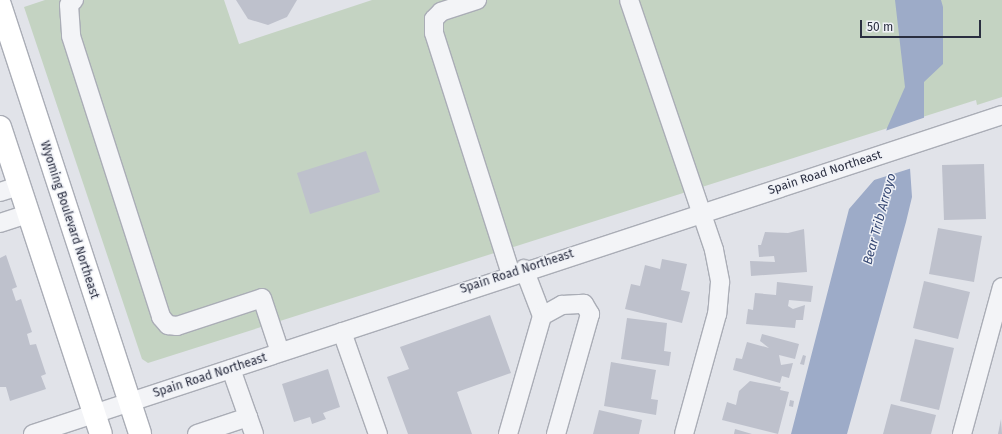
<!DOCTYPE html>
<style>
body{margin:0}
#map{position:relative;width:1002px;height:434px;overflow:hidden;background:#e1e3e9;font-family:"Fira Sans",sans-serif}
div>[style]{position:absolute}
.green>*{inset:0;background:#c4d3c2}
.water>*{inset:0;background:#9dabc8}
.pier>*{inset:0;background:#e1e3e9}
.building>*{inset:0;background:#bec1cc}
.roads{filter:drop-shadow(1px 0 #aaadb6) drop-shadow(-1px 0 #aaadb6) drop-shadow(0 1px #aaadb6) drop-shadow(0 -1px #aaadb6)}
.minor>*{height:18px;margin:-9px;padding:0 9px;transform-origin:9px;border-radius:9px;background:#f3f4f7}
.major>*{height:22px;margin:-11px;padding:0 11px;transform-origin:11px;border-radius:11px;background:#fff}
span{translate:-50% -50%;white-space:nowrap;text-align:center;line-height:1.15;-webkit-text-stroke:3px #f0f2f7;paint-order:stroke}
.street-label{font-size:12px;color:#2a2e40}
.water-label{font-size:13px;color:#354773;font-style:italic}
.scale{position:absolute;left:860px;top:20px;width:121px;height:18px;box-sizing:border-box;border:2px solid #2a2e40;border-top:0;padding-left:5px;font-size:12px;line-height:14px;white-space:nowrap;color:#2a2e40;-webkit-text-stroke:3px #f0f2f7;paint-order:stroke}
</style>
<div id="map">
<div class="green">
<div style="clip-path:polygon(45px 0,224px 0,239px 44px,372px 0,1002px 0,1002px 97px,977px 105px,976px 100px,148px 363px,142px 359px,24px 7px)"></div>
</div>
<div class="water">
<div style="clip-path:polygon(895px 0,941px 0,943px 7px,943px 64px,924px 82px,924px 118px,910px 168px,912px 197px,906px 222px,847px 434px,791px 434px,849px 209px,875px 179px,887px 128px,905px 87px)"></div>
</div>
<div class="pier">
<div style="clip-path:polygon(926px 117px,912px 168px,871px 181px,885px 131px)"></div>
</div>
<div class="building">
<div style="clip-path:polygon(236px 0,297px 0,287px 17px,268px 25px,248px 19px)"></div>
<div style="clip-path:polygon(366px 151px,380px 192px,310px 214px,297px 173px)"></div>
<div style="clip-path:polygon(984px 164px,986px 219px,944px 220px,942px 165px)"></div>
<div style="clip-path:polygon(938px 228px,982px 236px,974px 282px,929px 274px)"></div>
<div style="clip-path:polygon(804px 229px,807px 272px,751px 276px,750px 261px,775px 262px,774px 256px,759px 257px,758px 245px,761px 245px,765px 232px,788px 233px)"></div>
<div style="clip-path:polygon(6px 255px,17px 287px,12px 289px,16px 301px,21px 299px,32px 332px,27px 334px,30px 345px,36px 344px,46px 374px,41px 376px,46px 389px,10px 401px,6px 387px,0 387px,0 258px)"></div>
<div style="clip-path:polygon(662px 259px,687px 264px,681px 290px,690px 292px,682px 323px,625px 309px,631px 284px,640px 286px,645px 265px,660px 269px)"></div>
<div style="clip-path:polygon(924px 281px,970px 292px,958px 339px,913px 328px)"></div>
<div style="clip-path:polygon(777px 282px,813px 286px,811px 302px,789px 300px,788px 306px,793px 309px,805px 305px,803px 320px,796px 320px,795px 328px,746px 324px,748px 309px,753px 310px,755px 293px,776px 295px)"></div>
<div style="clip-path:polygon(490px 315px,511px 373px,457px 392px,472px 434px,408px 434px,387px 377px,409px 369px,400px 347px)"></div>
<div style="clip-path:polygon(627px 318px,667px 323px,664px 351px,671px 352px,669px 366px,621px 359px)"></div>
<div style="clip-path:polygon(762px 334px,799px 344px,795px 359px,779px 355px,781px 365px,793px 363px,789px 378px,782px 376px,780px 383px,733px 370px,736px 358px,742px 359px,747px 342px,769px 348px,760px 341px)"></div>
<div style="clip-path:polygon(915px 339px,954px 348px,939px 410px,900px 401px)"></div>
<div style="clip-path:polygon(803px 355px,806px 356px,804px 365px,800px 364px)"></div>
<div style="clip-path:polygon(611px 362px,656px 370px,651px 399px,658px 400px,656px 415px,604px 406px)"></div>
<div style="clip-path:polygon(328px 369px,340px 407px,323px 413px,326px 419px,312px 424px,310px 417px,294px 422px,282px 384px)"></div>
<div style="clip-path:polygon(750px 381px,781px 387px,780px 390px,789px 392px,778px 434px,722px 420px,727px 402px,736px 405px,739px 391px)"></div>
<div style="clip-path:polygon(790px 400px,794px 401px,793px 407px,789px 406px)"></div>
<div style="clip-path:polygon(891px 404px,936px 415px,931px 434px,883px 434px)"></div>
<div style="clip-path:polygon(599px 410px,642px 420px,639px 434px,593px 434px)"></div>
<div style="clip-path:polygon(1001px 419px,1002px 434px,998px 434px)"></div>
<div style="clip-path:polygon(735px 429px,752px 434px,734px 434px)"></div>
</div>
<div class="roads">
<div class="minor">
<div style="left:74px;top:0;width:7px;rotate:135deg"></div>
<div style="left:69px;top:5px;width:31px;rotate:86deg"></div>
<div style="left:71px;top:36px;width:295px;rotate:72.2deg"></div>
<div style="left:161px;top:317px;width:11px;rotate:49deg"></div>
<div style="left:168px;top:325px;width:9px;rotate:6deg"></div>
<div style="left:177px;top:326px;width:89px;rotate:-18.2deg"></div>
<div style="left:262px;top:298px;width:57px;rotate:71.6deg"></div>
<div style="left:477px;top:0;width:38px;rotate:162deg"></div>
<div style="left:441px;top:12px;width:10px;rotate:135deg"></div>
<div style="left:434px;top:19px;width:14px;rotate:90deg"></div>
<div style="left:434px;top:33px;width:253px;rotate:72.3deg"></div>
<div style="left:629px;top:0;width:264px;rotate:71.2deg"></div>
<div style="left:714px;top:250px;width:33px;rotate:79deg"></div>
<div style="left:720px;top:282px;width:32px;rotate:95deg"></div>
<div style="left:717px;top:314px;width:124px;rotate:105.4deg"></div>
<div style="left:0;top:192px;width:20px;rotate:-18deg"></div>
<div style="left:0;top:223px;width:29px;rotate:-18deg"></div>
<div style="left:524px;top:269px;width:50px;rotate:69deg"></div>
<div style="left:342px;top:332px;width:108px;rotate:70.6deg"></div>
<div style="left:231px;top:369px;width:69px;rotate:70.5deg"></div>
<div style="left:33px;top:434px;width:1020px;rotate:-18.22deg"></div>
<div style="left:197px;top:434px;width:54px;rotate:-18.4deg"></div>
<div style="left:508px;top:434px;width:123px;rotate:-73.9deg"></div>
<div style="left:542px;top:316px;width:23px;rotate:-29deg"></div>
<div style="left:562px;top:305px;width:22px;rotate:-3deg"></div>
<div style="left:584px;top:304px;width:12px;rotate:59deg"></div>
<div style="left:590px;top:314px;width:125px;rotate:105.8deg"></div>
<div style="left:962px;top:434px;width:152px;rotate:-74.8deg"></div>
</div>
<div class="major">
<div style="left:0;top:5px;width:451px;rotate:71.9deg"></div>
<div style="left:0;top:127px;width:323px;rotate:71.8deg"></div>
</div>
</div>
<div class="street-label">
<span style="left:825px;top:173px;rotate:-18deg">Spain Road Northeast</span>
<span style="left:69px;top:220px;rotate:72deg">Wyoming Boulevard Northeast</span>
<span style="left:517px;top:272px;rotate:-18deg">Spain Road Northeast</span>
<span style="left:210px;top:376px;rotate:-18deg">Spain Road Northeast</span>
</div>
<div class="water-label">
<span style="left:880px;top:219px;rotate:-75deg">Bear Trib Arroyo</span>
</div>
<div class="scale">50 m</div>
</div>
